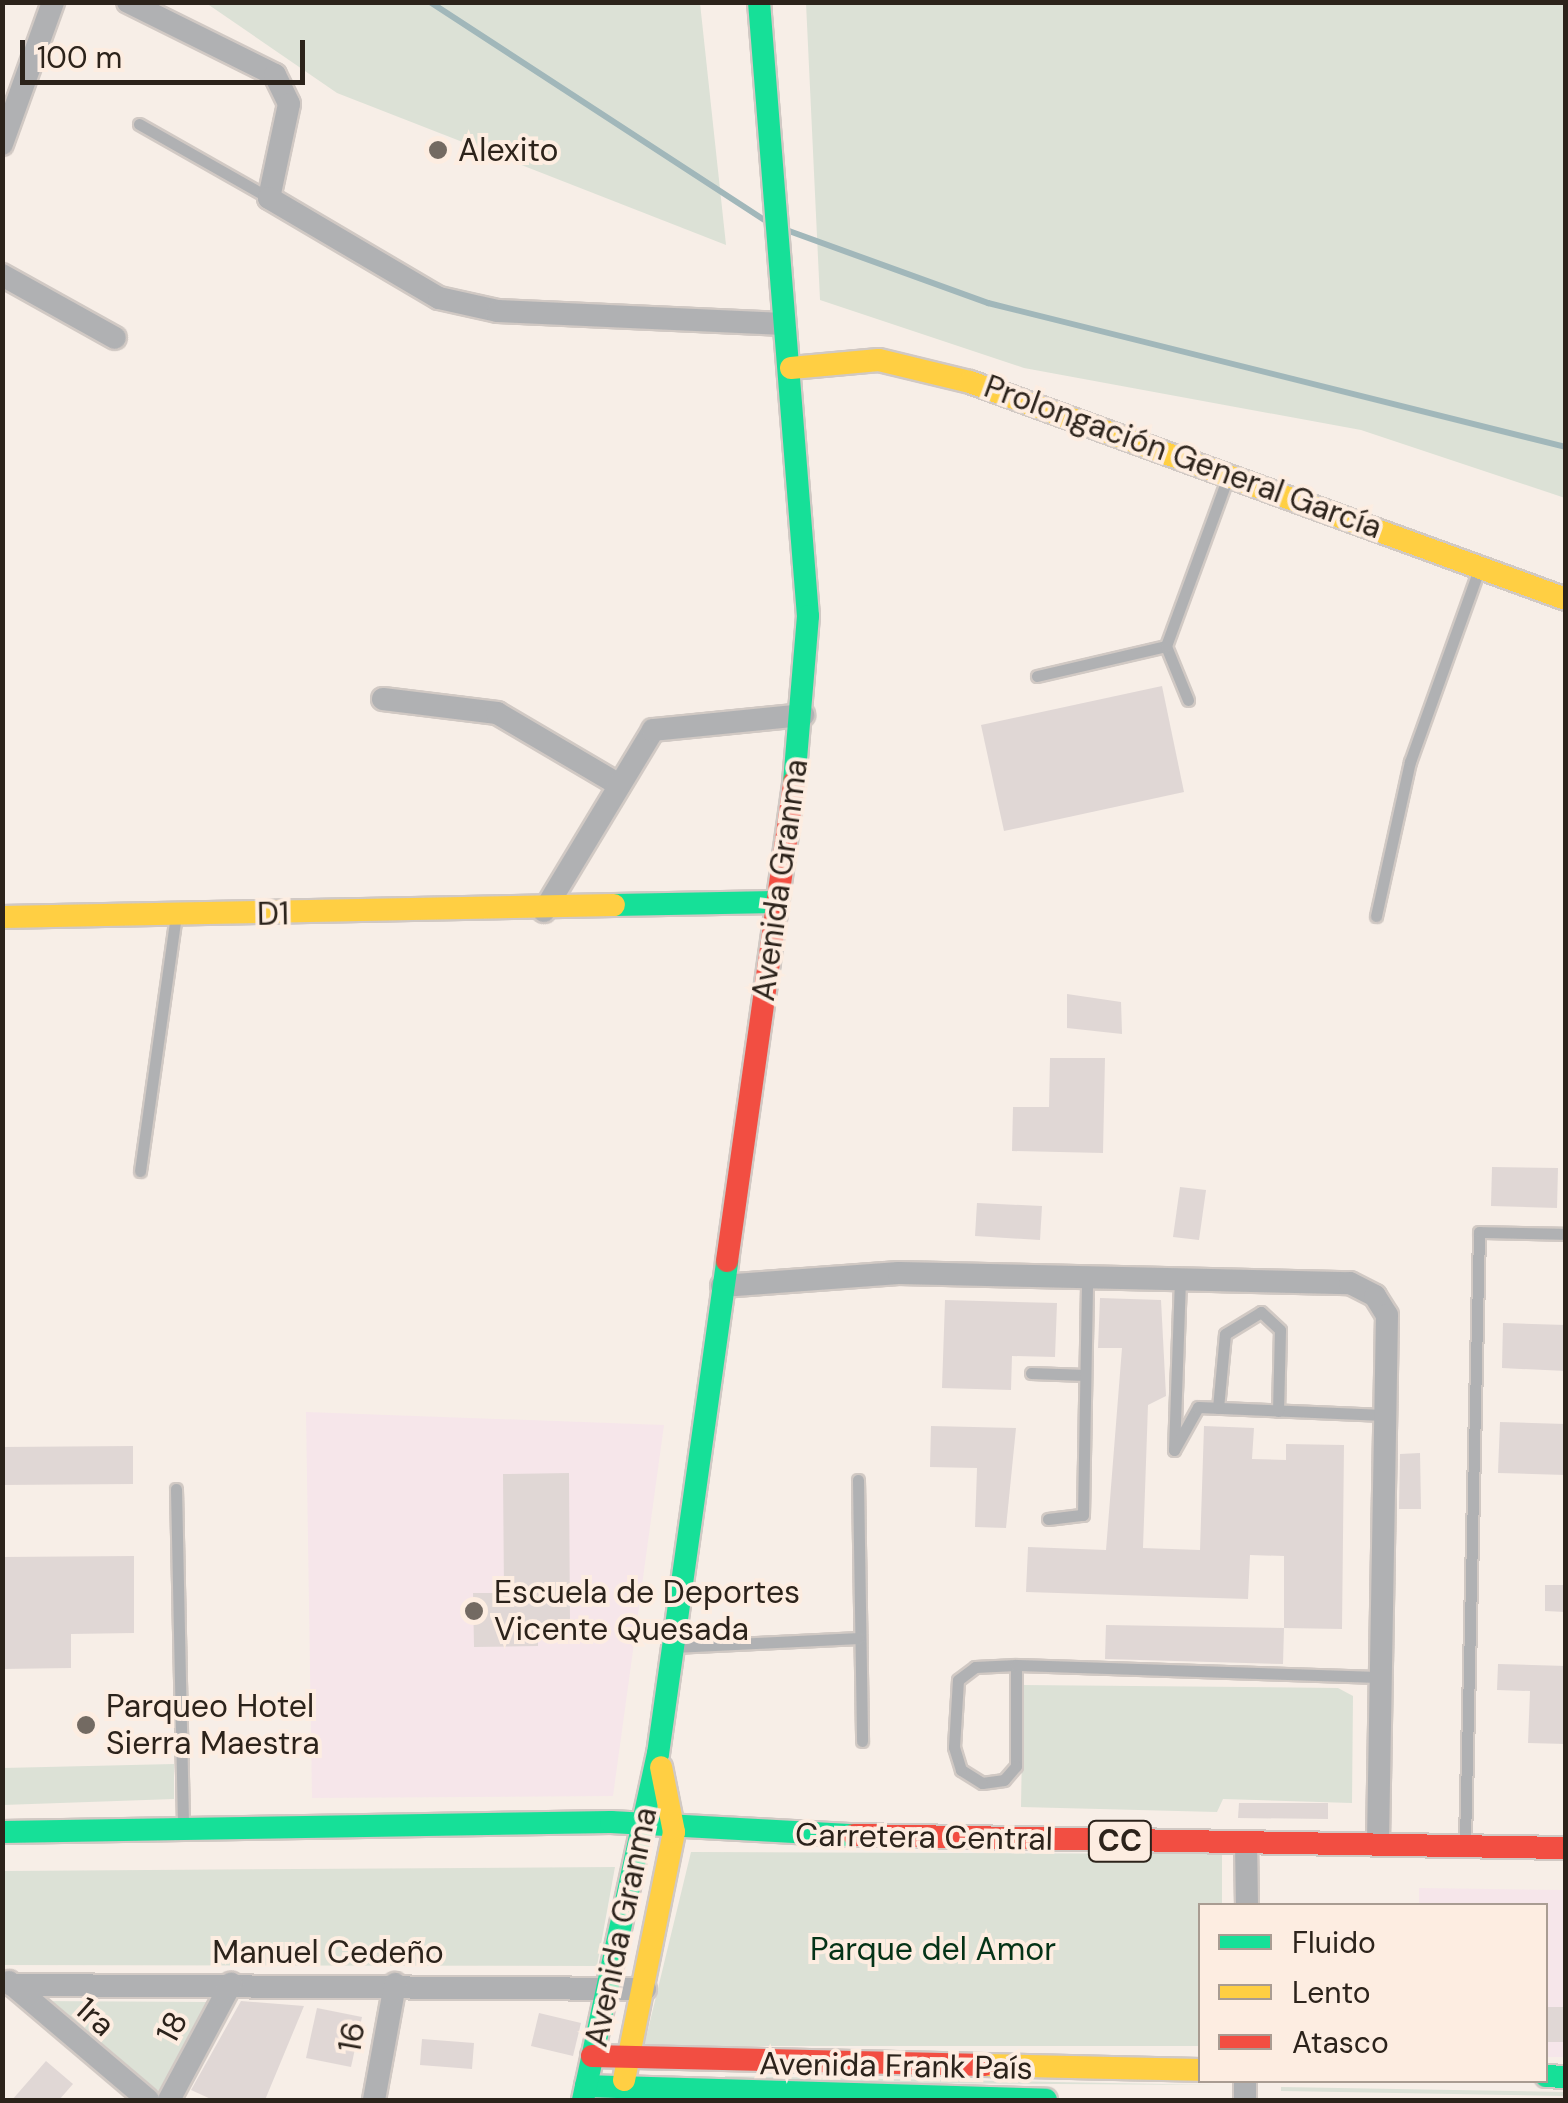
<!DOCTYPE html>
<meta charset="utf-8">
<style>
body{margin:0}
#map{position:relative;width:1568px;height:2103px;overflow:hidden;background:#f7eee7;font-family:"DM Sans",sans-serif}
div>[style]{position:absolute}
.commercial>*{inset:0;background:#f6e6ea}
.green>*{inset:0;background:#dce1d6}
.stream>*{height:6px;margin:-3px;padding:0 3px;transform-origin:3px;border-radius:3px;background:#a1b7ba}
.building>*{inset:0;background:#e0d7d5}
.roads{filter:drop-shadow(2px 0 #d1c9c4) drop-shadow(-2px 0 #d1c9c4) drop-shadow(0 2px #d1c9c4) drop-shadow(0 -2px #d1c9c4)}
.lane>*{height:11px;margin:-5.5px;padding:0 5.5px;transform-origin:5.5px;border-radius:5.5px;background:#b0b1b3}
.street>*{height:22px;margin:-11px;padding:0 11px;transform-origin:11px;border-radius:11px;background:#b0b1b3}
.fast>*{height:22px;margin:-11px;padding:0 11px;transform-origin:11px;border-radius:11px;background:#16e098}
.slow>*{height:22px;margin:-11px;padding:0 11px;transform-origin:11px;border-radius:11px;background:#ffcf43}
.jam>*{height:22px;margin:-11px;padding:0 11px;transform-origin:11px;border-radius:11px;background:#f24e42}
.dots>*{width:28px;height:28px;translate:-50% -50%;box-sizing:border-box;border:5px solid #fdede1;border-radius:50%}
span{translate:-50% -50%;white-space:nowrap;text-align:center;line-height:1.15;-webkit-text-stroke:8px #fdede1;paint-order:stroke}
.shield-label span{padding:2px 8px;background:#fdede1;border:2px solid;border-radius:8px;-webkit-text-stroke-width:0}
.shield-label{font-size:30px;color:#2c231b;font-weight:700}
.poi-label{font-size:32px;color:#2c231b}
.left{translate:0 -50%;text-align:left}
.street-label{font-size:32px;color:#2c231b}
.park-label{font-size:32px;color:#043317}
.frame{position:absolute;inset:0;border:5px solid #2c231b;pointer-events:none}
.legend{position:absolute;left:1198px;top:1903px;width:350px;height:180px;box-sizing:border-box;background:#fdede1;border:2px solid #a99c92;margin:0;padding:12px 18px;list-style:none;font-size:30px;color:#2c231b}
.legend li{display:flex;align-items:center;gap:20px;height:50px}
.legend b{width:50px;border:2px solid #a99c92}
.scale{position:absolute;left:20px;top:40px;width:285px;height:45px;box-sizing:border-box;border:5px solid #2c231b;border-top:0;padding-left:12px;font-size:30px;line-height:35px;white-space:nowrap;color:#2c231b;-webkit-text-stroke:8px #fdede1;paint-order:stroke}
</style>
<div id="map">
<div class="commercial">
<div style="clip-path:polygon(306px 1412px,664px 1425px,613px 1796px,312px 1798px)"></div>
<div style="clip-path:polygon(1419px 1888px,1565px 1890px,1565px 2057px,1546px 2057px,1546px 1906px,1419px 1905px)"></div>
</div>
<div class="green">
<div style="clip-path:polygon(206px 3px,700px 3px,726px 245px,337px 93px)"></div>
<div style="clip-path:polygon(806px 3px,1565px 3px,1565px 498px,1361px 430px,1024px 368px,820px 300px)"></div>
<div style="clip-path:polygon(1023px 1685px,1338px 1688px,1353px 1696px,1352px 1803px,1223px 1799px,1217px 1812px,1021px 1807px)"></div>
<div style="clip-path:polygon(174px 1764px,174px 1799px,3px 1805px,3px 1768px)"></div>
<div style="clip-path:polygon(691px 1852px,1222px 1854px,1222px 1905px,1200px 1906px,1200px 2046px,644px 2046px)"></div>
<div style="clip-path:polygon(615px 1867px,597px 1966px,3px 1965px,3px 1871px)"></div>
<div style="clip-path:polygon(36px 2001px,207px 2002px,159px 2091px)"></div>
<div style="clip-path:polygon(725px 2076px,1216px 2085px,725px 2082px)"></div>
<div style="clip-path:polygon(1281px 2087px,1565px 2092px,1566px 2096px,1281px 2091px)"></div>
</div>
<div class="stream">
<div style="left:430px;top:2px;width:403px;rotate:33.1deg"></div>
<div style="left:789px;top:231px;width:212px;rotate:19.9deg"></div>
<div style="left:988px;top:303px;width:596px;rotate:13.99deg"></div>
</div>
<div class="building">
<div style="clip-path:polygon(1162px 686px,1184px 792px,1004px 831px,981px 725px)"></div>
<div style="clip-path:polygon(1067px 994px,1121px 1002px,1122px 1034px,1067px 1028px)"></div>
<div style="clip-path:polygon(1050px 1058px,1105px 1058px,1103px 1153px,1012px 1151px,1013px 1107px,1049px 1107px)"></div>
<div style="clip-path:polygon(1492px 1167px,1558px 1168px,1557px 1208px,1491px 1206px)"></div>
<div style="clip-path:polygon(1180px 1187px,1206px 1190px,1199px 1240px,1173px 1237px)"></div>
<div style="clip-path:polygon(977px 1203px,1042px 1206px,1040px 1240px,975px 1236px)"></div>
<div style="clip-path:polygon(1100px 1298px,1161px 1300px,1166px 1396px,1148px 1405px,1143px 1548px,1200px 1550px,1204px 1426px,1254px 1428px,1252px 1459px,1286px 1460px,1286px 1444px,1344px 1445px,1342px 1629px,1284px 1628px,1284px 1556px,1250px 1555px,1248px 1599px,1026px 1592px,1028px 1547px,1106px 1550px,1122px 1348px,1098px 1348px)"></div>
<div style="clip-path:polygon(945px 1300px,1057px 1303px,1055px 1357px,1012px 1356px,1011px 1390px,942px 1388px)"></div>
<div style="clip-path:polygon(1503px 1323px,1566px 1325px,1566px 1371px,1502px 1368px)"></div>
<div style="clip-path:polygon(1500px 1422px,1566px 1424px,1566px 1475px,1498px 1473px)"></div>
<div style="clip-path:polygon(931px 1426px,1016px 1428px,1006px 1528px,975px 1527px,977px 1468px,930px 1467px)"></div>
<div style="clip-path:polygon(133px 1446px,133px 1484px,2px 1485px,2px 1447px)"></div>
<div style="clip-path:polygon(1420px 1453px,1421px 1509px,1399px 1509px,1400px 1454px)"></div>
<div style="clip-path:polygon(569px 1473px,570px 1622px,538px 1623px,538px 1646px,474px 1647px,473px 1593px,504px 1593px,503px 1474px)"></div>
<div style="clip-path:polygon(134px 1556px,134px 1633px,71px 1634px,71px 1668px,2px 1669px,2px 1557px)"></div>
<div style="clip-path:polygon(1545px 1585px,1566px 1585px,1566px 1612px,1545px 1611px)"></div>
<div style="clip-path:polygon(1106px 1625px,1284px 1628px,1283px 1664px,1105px 1659px)"></div>
<div style="clip-path:polygon(1498px 1664px,1566px 1666px,1566px 1744px,1528px 1743px,1530px 1691px,1497px 1690px)"></div>
<div style="clip-path:polygon(1239px 1803px,1328px 1803px,1328px 1819px,1238px 1818px)"></div>
<div style="clip-path:polygon(241px 2001px,304px 2006px,265px 2100px,213px 2100px,191px 2090px)"></div>
<div style="clip-path:polygon(1546px 2007px,1566px 2007px,1566px 2042px,1546px 2042px)"></div>
<div style="clip-path:polygon(317px 2008px,362px 2017px,351px 2067px,306px 2058px)"></div>
<div style="clip-path:polygon(539px 2013px,581px 2023px,573px 2056px,531px 2046px)"></div>
<div style="clip-path:polygon(422px 2039px,474px 2043px,472px 2069px,420px 2065px)"></div>
<div style="clip-path:polygon(46px 2061px,73px 2084px,59px 2100px,12px 2100px)"></div>
</div>
<div class="roads">
<div class="lane">
<div style="left:139px;top:124px;width:150px;rotate:29.6deg"></div>
<div style="left:1037px;top:676px;width:132px;rotate:-13.1deg"></div>
<div style="left:1188px;top:700px;width:58px;rotate:-112.2deg"></div>
<div style="left:1166px;top:646px;width:180px;rotate:-69.9deg"></div>
<div style="left:1376px;top:916px;width:158px;rotate:-77.6deg"></div>
<div style="left:1410px;top:762px;width:207px;rotate:-70.3deg"></div>
<div style="left:140px;top:1171px;width:259px;rotate:-82deg"></div>
<div style="left:1180px;top:1279px;width:171px;rotate:92deg"></div>
<div style="left:1174px;top:1450px;width:49px;rotate:-60.8deg"></div>
<div style="left:1198px;top:1407px;width:186px;rotate:2.5deg"></div>
<div style="left:1031px;top:1373px;width:54px;rotate:2.1deg"></div>
<div style="left:1218px;top:1408px;width:74px;rotate:-84.6deg"></div>
<div style="left:1225px;top:1334px;width:42px;rotate:-31.4deg"></div>
<div style="left:1261px;top:1312px;width:26px;rotate:43deg"></div>
<div style="left:1280px;top:1330px;width:81px;rotate:91.4deg"></div>
<div style="left:858px;top:1480px;width:261px;rotate:89.1deg"></div>
<div style="left:176px;top:1489px;width:333px;rotate:88.8deg"></div>
<div style="left:1048px;top:1519px;width:35px;rotate:-7deg"></div>
<div style="left:1083px;top:1515px;width:237px;rotate:-89deg"></div>
<div style="left:674px;top:1647px;width:185px;rotate:-2.8deg"></div>
<div style="left:1016px;top:1665px;width:101px;rotate:90deg"></div>
<div style="left:1016px;top:1766px;width:18px;rotate:131deg"></div>
<div style="left:1004px;top:1780px;width:22px;rotate:172deg"></div>
<div style="left:982px;top:1783px;width:25px;rotate:-148deg"></div>
<div style="left:961px;top:1770px;width:24px;rotate:-107deg"></div>
<div style="left:954px;top:1747px;width:67px;rotate:-86.6deg"></div>
<div style="left:958px;top:1680px;width:21px;rotate:-37deg"></div>
<div style="left:975px;top:1667px;width:41px;rotate:-2.8deg"></div>
<div style="left:1016px;top:1665px;width:364px;rotate:1.9deg"></div>
<div style="left:1465px;top:1841px;width:609px;rotate:-88.68deg"></div>
<div style="left:1479px;top:1232px;width:87px;rotate:1.3deg"></div>
</div>
<div class="street">
<div style="left:128px;top:2px;width:164px;rotate:26.4deg"></div>
<div style="left:275px;top:75px;width:32px;rotate:64deg"></div>
<div style="left:289px;top:104px;width:96px;rotate:102deg"></div>
<div style="left:269px;top:198px;width:197px;rotate:30.5deg"></div>
<div style="left:439px;top:298px;width:60px;rotate:12.4deg"></div>
<div style="left:498px;top:311px;width:286px;rotate:2.6deg"></div>
<div style="left:2px;top:144px;width:151px;rotate:-70.2deg"></div>
<div style="left:2px;top:275px;width:129px;rotate:29.1deg"></div>
<div style="left:383px;top:699px;width:115px;rotate:7deg"></div>
<div style="left:497px;top:713px;width:142px;rotate:30.5deg"></div>
<div style="left:544px;top:911px;width:211px;rotate:-58.9deg"></div>
<div style="left:653px;top:730px;width:151px;rotate:-5.7deg"></div>
<div style="left:722px;top:1286px;width:177px;rotate:-4.2deg"></div>
<div style="left:899px;top:1273px;width:451px;rotate:1.3deg"></div>
<div style="left:1350px;top:1283px;width:28px;rotate:27deg"></div>
<div style="left:1375px;top:1296px;width:22px;rotate:58deg"></div>
<div style="left:1387px;top:1315px;width:528px;rotate:90.98deg"></div>
<div style="left:1246px;top:1842px;width:64px;rotate:89.1deg"></div>
<div style="left:9px;top:1982px;width:182px;rotate:40.3deg"></div>
<div style="left:12px;top:1985px;width:633px;rotate:0.36deg"></div>
<div style="left:1245px;top:2080px;width:20px;rotate:90deg"></div>
<div style="left:169px;top:2100px;width:132px;rotate:-61.9deg"></div>
<div style="left:374px;top:2100px;width:118px;rotate:-79.7deg"></div>
</div>
<div class="fast">
<div style="left:759px;top:2px;width:616px;rotate:85.44deg"></div>
<div style="left:808px;top:616px;width:167px;rotate:94.8deg"></div>
<div style="left:614px;top:905px;width:162px;rotate:-1.1deg"></div>
<div style="left:2px;top:1832px;width:609px;rotate:-0.94deg"></div>
<div style="left:611px;top:1822px;width:243px;rotate:3.1deg"></div>
<div style="left:1546px;top:2076px;width:20px;rotate:3deg"></div>
<div style="left:586px;top:2086px;width:460px;rotate:1.7deg"></div>
<div style="left:583px;top:2100px;width:354px;rotate:-77.8deg"></div>
<div style="left:658px;top:1754px;width:498px;rotate:-82deg"></div>
</div>
<div class="slow">
<div style="left:791px;top:368px;width:88px;rotate:-5.2deg"></div>
<div style="left:879px;top:360px;width:94px;rotate:13.6deg"></div>
<div style="left:970px;top:382px;width:634px;rotate:20.01deg"></div>
<div style="left:2px;top:917px;width:612px;rotate:-1.12deg"></div>
<div style="left:985px;top:2065px;width:215px;rotate:1.3deg"></div>
<div style="left:624px;top:2080px;width:253px;rotate:-78.6deg"></div>
<div style="left:674px;top:1832px;width:66px;rotate:-101.3deg"></div>
</div>
<div class="jam">
<div style="left:727px;top:1261px;width:484px;rotate:-82deg"></div>
<div style="left:854px;top:1835px;width:712px;rotate:1.05deg"></div>
<div style="left:592px;top:2056px;width:393px;rotate:1.3deg"></div>
</div>
</div>
<div class="dots">
<div style="left:438px;top:150px;background:#736a62"></div>
<div style="left:474px;top:1611px;background:#736a62"></div>
<div style="left:86px;top:1725px;background:#736a62"></div>
</div>
<div class="shield-label">
<span style="left:1120px;top:1841px">CC</span>
</div>
<div class="poi-label">
<span class="left" style="left:458px;top:150px">Alexito</span>
<span class="left" style="left:494px;top:1611px">Escuela de Deportes<br>Vicente Quesada</span>
<span class="left" style="left:106px;top:1725px">Parqueo Hotel<br>Sierra Maestra</span>
</div>
<div class="street-label">
<span style="left:1183px;top:457px;rotate:20deg">Prolongación General García</span>
<span style="left:780px;top:880px;rotate:-82deg">Avenida Granma</span>
<span style="left:273px;top:914px;rotate:-1deg">D1</span>
<span style="left:924px;top:1837px;rotate:1deg">Carretera Central</span>
<span style="left:621px;top:1927px;rotate:-78deg">Avenida Granma</span>
<span style="left:328px;top:1952px">Manuel Cedeño</span>
<span style="left:95px;top:2017px;rotate:42deg">1ra</span>
<span style="left:172px;top:2027px;rotate:-62deg">18</span>
<span style="left:352px;top:2037px;rotate:-80deg">16</span>
<span style="left:896px;top:2066px;rotate:1deg">Avenida Frank País</span>
</div>
<div class="park-label">
<span style="left:933px;top:1949px">Parque del Amor</span>
</div>
<div class="frame"></div>
<ul class="legend">
<li><b style="height:12px;background:#16e098"></b>Fluido</li>
<li><b style="height:12px;background:#ffcf43"></b>Lento</li>
<li><b style="height:12px;background:#f24e42"></b>Atasco</li>
</ul>
<div class="scale">100 m</div>
</div>
